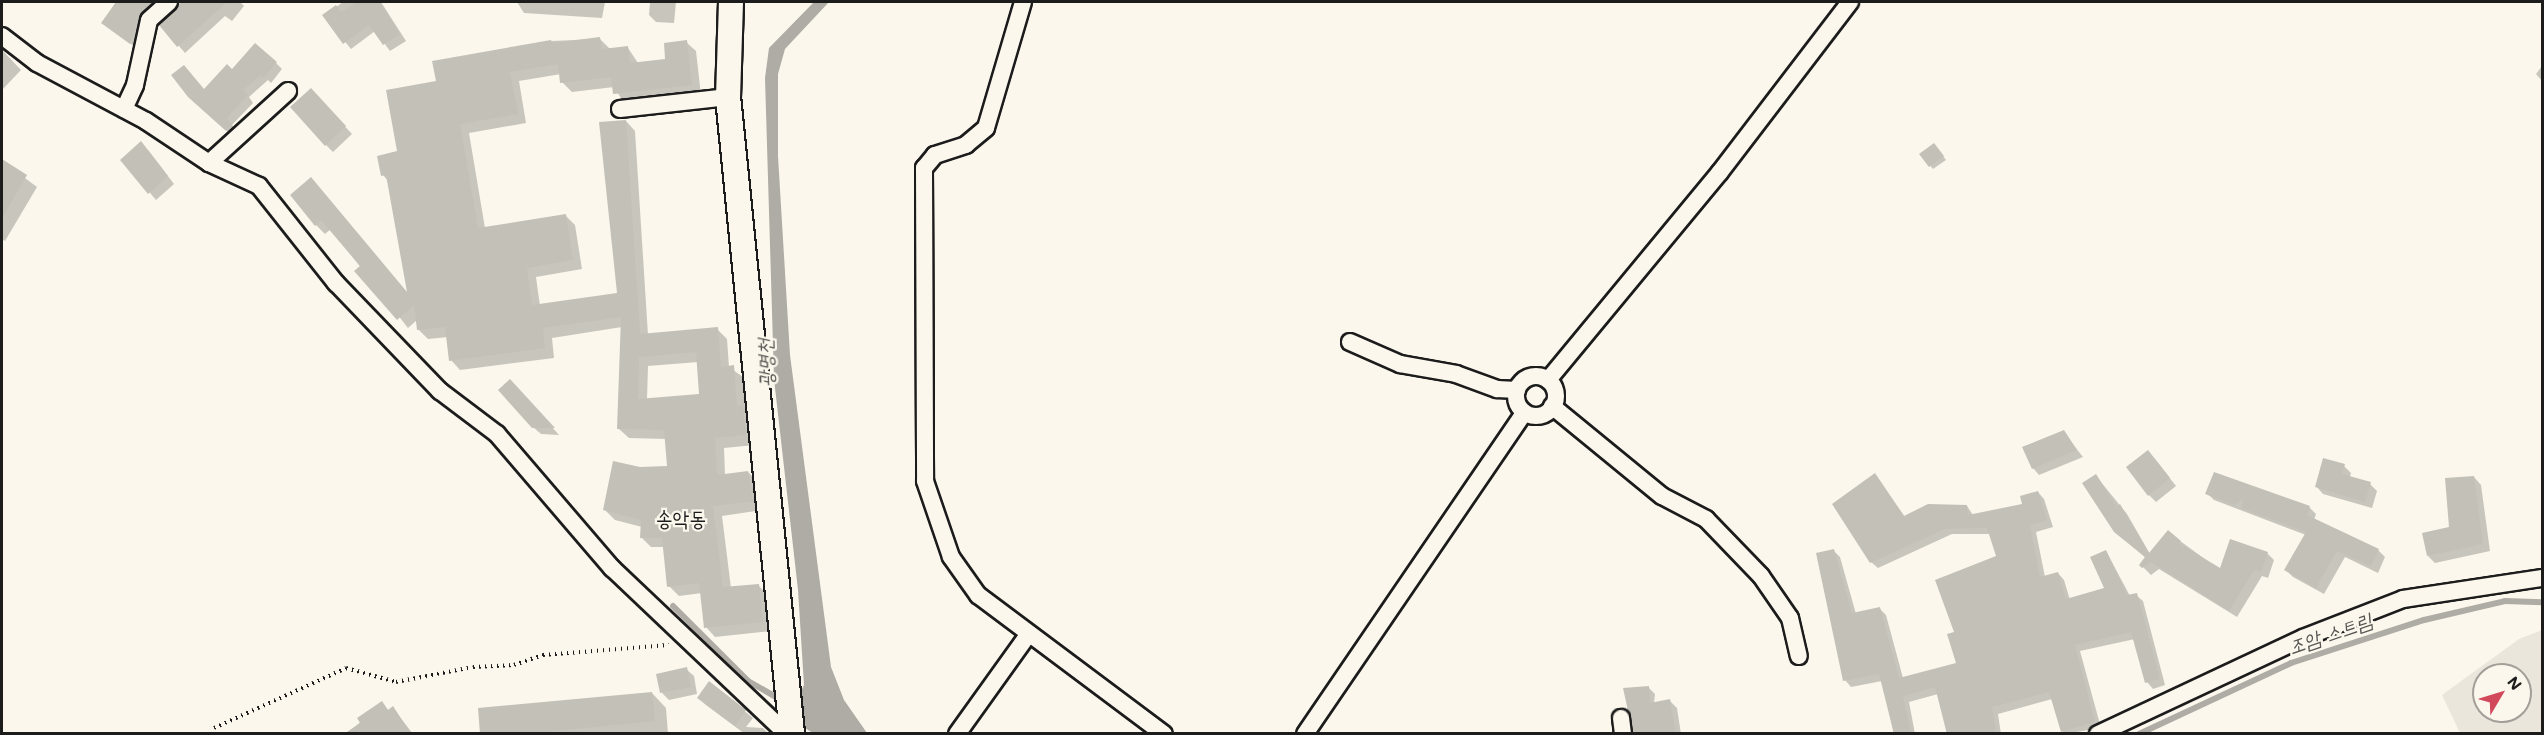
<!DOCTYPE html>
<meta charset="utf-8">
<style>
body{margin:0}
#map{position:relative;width:2544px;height:735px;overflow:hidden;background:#fbf7ec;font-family:Mali,"Poor Story",sans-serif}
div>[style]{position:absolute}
.built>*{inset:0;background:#eae6dc}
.water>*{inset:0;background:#afaca5}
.shadow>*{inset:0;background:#0003}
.stream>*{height:6px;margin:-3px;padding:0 3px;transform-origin:3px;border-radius:3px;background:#afaca5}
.building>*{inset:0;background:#c3c0b8}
.path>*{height:4px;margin-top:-2px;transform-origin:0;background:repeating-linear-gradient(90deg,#1c1c1c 0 1.5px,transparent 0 6px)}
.roads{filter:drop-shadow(2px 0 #1c1c1c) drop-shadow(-2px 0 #1c1c1c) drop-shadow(0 2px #1c1c1c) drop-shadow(0 -2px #1c1c1c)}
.street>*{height:16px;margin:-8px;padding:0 8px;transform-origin:8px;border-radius:8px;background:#fbf7ec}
.street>.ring{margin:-8px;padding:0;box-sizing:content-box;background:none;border:16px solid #fbf7ec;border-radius:50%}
.secondary>*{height:24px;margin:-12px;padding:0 12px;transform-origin:12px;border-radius:12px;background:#fbf7ec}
span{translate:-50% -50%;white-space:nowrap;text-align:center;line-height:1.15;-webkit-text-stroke:4.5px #fbf7ec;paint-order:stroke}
.water-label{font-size:20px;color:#575653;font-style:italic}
.quarter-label{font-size:21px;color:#1c1c1c}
.frame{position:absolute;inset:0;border:3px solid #1c1c1c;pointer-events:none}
.north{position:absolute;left:2472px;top:663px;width:60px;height:60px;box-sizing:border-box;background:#fbf7ec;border:2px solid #a29f99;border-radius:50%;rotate:52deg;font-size:16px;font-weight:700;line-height:24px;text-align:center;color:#1c1c1c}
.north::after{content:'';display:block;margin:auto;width:21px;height:27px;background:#d1495b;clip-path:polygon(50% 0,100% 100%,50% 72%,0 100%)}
</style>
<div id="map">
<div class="built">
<div style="clip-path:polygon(evenodd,2542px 630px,2542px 733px,2460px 733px,2442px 695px,2519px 639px,2542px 630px,2484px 675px,2520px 675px,2520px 711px,2484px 711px,2484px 675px)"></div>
</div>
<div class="water">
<div style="clip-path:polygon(814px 2px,829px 2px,785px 49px,778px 74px,778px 156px,790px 355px,831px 667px,844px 700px,867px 733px,813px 733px,800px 725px,798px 698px,804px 685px,798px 590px,774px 379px,765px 78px,769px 48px)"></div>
</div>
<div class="shadow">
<div style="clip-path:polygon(116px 2px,156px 2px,135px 47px,103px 23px)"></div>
<div style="clip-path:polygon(184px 2px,240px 2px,244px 6px,232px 21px,225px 16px,185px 53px,161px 25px)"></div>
<div style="clip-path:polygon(343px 2px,381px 2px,406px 41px,390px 51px,375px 31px,351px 49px,324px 16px)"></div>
<div style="clip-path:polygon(517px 2px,605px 2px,602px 18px,524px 13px)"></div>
<div style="clip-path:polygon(650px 2px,676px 2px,674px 23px,656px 22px,649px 15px)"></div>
<div style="clip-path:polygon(evenodd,600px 39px,609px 48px,628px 48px,638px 63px,667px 60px,686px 42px,696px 51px,701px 95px,624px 103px,614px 87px,572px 92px,562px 82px,561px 74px,519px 81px,526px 123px,469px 133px,485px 228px,565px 215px,575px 225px,582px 269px,536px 277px,540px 306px,619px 294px,626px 121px,635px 131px,648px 335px,717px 329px,727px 339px,729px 367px,743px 377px,755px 445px,724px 448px,725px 475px,748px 472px,758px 482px,762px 510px,722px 516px,731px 588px,758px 585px,768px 595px,772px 631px,715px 637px,706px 627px,702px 593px,679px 596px,669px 586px,665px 547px,651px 547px,641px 537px,642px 527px,615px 520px,605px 510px,640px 468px,668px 467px,666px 439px,629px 438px,619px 429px,622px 327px,552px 338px,554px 358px,460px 370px,451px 360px,448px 337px,428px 339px,418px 329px,417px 320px,408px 328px,331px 229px,325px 234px,316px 225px,311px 179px,409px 295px,388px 181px,383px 175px,437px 82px,551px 41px,600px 39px,698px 362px,701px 396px,647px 400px,648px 366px,698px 362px)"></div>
<div style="clip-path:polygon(2px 50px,21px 70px,2px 90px)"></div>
<div style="clip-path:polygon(276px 63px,282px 69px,271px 83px,268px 80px,249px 97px,253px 103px,232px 125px,238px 132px,233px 136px,196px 103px,205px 90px,233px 72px)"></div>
<div style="clip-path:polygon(2542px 66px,2542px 81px,2536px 74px)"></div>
<div style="clip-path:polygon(318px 97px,352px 134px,333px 152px,326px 145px)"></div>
<div style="clip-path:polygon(1937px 148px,1946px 160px,1933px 169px,1921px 154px)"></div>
<div style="clip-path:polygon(148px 150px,174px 184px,156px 200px,123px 161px)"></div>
<div style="clip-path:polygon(2px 161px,37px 187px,5px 241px,2px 239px)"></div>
<div style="clip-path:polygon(517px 388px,559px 435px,541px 434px,533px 427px)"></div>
<div style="clip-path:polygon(2063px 432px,2083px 457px,2039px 475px,2033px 468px)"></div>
<div style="clip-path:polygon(2155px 459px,2176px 486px,2156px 502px,2149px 495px)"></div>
<div style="clip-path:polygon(2344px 466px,2351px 473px,2350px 477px,2370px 484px,2377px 491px,2372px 508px,2323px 494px,2316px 486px)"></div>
<div style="clip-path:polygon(2214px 474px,2309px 507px,2316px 514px,2314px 520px,2378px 550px,2385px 557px,2378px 573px,2345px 557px,2324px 594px,2293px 577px,2286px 570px,2306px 535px,2214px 500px,2207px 493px)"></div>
<div style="clip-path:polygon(1875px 475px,1905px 517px,1967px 506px,1973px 515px,2024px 505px,2038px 492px,2044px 499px,2053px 527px,2036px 532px,2045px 577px,2058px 573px,2064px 580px,2070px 600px,2106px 589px,2106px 551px,2130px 596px,2136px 595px,2143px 601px,2165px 685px,2153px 689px,2147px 682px,2135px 639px,2080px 651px,2101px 728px,2064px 734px,2052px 699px,1998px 714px,2001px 734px,1947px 734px,1938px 694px,1909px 702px,1915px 734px,1894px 734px,1882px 681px,1851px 687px,1845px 680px,1833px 550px,1840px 557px,1856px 614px,1880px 609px,1886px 615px,1903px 678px,1958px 664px,1956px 633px,1997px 557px,1991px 534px,1952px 534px,1878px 568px,1871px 562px)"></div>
<div style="clip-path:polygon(2096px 476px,2127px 514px,2150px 554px,2168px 532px,2221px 571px,2267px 553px,2274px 560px,2268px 578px,2262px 576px,2237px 617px,2159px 569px,2151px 575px,2141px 565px,2146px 558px,2122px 537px)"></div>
<div style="clip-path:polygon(2474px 477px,2481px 485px,2490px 551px,2435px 563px,2428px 556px,2451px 528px)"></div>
<div style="clip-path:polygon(686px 669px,694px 676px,697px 694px,669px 700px,662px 693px)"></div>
<div style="clip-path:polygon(710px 683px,753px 718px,746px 727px,763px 728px,769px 734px,745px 734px,706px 705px,699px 698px)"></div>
<div style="clip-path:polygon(1648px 687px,1655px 694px,1654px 703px,1670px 701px,1677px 708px,1681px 734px,1646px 734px)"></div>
<div style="clip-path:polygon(652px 693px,666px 708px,668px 734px,482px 734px)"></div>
<div style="clip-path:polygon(382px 703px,389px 711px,393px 708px,413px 734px,347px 734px)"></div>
</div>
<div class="stream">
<div style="left:673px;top:606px;width:106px;rotate:45deg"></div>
<div style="left:748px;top:681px;width:40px;rotate:29.7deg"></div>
<div style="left:2139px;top:734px;width:168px;rotate:-25deg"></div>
<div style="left:2291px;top:663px;width:140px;rotate:-17.9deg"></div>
<div style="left:2424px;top:620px;width:83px;rotate:-13.2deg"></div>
<div style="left:2505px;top:601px;width:37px;rotate:2deg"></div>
</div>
<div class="building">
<div style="clip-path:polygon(116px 2px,154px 2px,139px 17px,130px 44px,101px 23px)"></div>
<div style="clip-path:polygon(181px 2px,227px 2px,177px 47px,159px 25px)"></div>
<div style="clip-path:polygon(357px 2px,380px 2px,400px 34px,383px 45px,369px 25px,343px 44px,322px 15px,336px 5px,341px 12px)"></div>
<div style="clip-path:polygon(evenodd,600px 37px,602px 49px,628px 46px,630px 63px,665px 59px,664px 43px,687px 40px,692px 85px,613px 94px,611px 77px,560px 83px,558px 64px,510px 72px,518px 114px,460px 124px,478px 228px,566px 214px,573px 260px,527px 268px,532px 305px,617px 293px,599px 122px,626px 120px,640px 334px,718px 327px,721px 367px,734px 365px,737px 406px,743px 405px,746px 435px,715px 438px,717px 475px,748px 471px,753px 501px,713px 506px,723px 587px,759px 584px,763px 622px,704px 628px,699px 583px,667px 587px,662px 538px,640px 538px,641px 520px,603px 510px,613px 461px,640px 467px,667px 466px,664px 430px,617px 429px,621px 317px,543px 328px,545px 348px,449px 361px,445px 327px,417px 330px,414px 305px,397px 320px,354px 271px,360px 266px,321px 220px,315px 226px,290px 195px,311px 177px,407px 292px,386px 175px,381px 176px,377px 156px,397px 151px,386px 90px,436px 81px,432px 61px,551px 40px,552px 43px,600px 37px,696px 352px,699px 394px,638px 399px,639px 357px,696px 352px)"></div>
<div style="clip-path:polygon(255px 43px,277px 62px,263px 78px,261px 75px,243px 90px,248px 95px,227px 118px,232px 125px,226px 131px,188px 97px,171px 75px,184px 65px,204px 89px,227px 64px,232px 69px)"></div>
<div style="clip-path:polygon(311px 88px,346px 126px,325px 146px,290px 107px)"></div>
<div style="clip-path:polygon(141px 141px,168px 176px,148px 194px,120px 160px)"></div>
<div style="clip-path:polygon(1934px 143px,1944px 156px,1929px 167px,1919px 154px)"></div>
<div style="clip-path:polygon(2px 159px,27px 175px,2px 218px)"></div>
<div style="clip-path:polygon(510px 379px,555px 428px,532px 428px,498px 390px)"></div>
<div style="clip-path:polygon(2064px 430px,2077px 450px,2032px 469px,2022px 447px)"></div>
<div style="clip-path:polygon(2148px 450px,2170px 478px,2148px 496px,2126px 467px)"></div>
<div style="clip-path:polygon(2323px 458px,2345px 464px,2342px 474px,2371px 482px,2365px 502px,2315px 487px)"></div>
<div style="clip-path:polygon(2214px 472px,2310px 506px,2307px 515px,2379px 549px,2371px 566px,2337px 551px,2316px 588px,2284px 570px,2306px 532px,2241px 508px,2244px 498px,2234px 505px,2205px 494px)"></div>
<div style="clip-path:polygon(1875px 473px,1904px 516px,1928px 504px,1967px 505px,1968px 515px,2022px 504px,2020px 496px,2038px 491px,2047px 520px,2030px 525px,2040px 577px,2058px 572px,2066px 599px,2104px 588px,2090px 557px,2106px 550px,2127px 595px,2137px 593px,2160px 679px,2145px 683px,2131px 632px,2075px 645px,2095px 722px,2061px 732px,2049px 692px,1992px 707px,1996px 734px,1947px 734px,1935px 687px,1903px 696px,1911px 734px,1894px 734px,1879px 674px,1843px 681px,1816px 553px,1834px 549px,1852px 613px,1880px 607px,1899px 678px,1956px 663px,1947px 634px,1954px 632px,1935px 580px,1996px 556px,1987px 528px,1945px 529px,1870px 563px,1832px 504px)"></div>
<div style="clip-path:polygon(2096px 474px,2117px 507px,2120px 504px,2149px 553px,2168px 530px,2181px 541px,2179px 543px,2220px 568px,2230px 539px,2268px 552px,2261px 572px,2254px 570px,2229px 611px,2151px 562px,2142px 568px,2139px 565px,2145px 557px,2114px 532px,2082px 483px)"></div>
<div style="clip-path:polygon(2474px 476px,2483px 544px,2427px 556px,2422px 533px,2449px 527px,2445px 478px)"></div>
<div style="clip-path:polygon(687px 667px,691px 687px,660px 693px,656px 674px)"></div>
<div style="clip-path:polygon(709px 681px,746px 710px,735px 726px,697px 698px)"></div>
<div style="clip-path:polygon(1649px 686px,1650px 703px,1670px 699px,1676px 734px,1633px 734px,1623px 688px)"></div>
<div style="clip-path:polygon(652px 692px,655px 721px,525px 734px,480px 734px,478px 708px)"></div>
<div style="clip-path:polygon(382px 701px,388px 710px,393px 706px,411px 734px,344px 734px,360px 723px,357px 718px)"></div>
</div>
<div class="path">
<div style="left:214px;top:728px;width:145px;rotate:-24.4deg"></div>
<div style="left:346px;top:668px;width:52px;rotate:15.6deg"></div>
<div style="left:396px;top:682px;width:78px;rotate:-11deg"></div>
<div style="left:473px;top:667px;width:41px;rotate:-2.8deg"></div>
<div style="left:514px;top:665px;width:31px;rotate:-19deg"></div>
<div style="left:543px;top:655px;width:126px;rotate:-4.5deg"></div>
</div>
<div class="roads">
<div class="street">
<div style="left:1023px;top:2px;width:131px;rotate:106.4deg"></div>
<div style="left:986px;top:128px;width:26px;rotate:140deg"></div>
<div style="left:966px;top:145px;width:33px;rotate:162deg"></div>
<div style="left:935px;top:155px;width:17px;rotate:130deg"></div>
<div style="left:924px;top:168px;width:313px;rotate:89.8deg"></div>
<div style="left:925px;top:481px;width:80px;rotate:71.1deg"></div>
<div style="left:951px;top:557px;width:47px;rotate:54.6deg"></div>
<div style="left:978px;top:595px;width:232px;rotate:36.8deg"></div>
<div style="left:2px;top:36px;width:44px;rotate:37.6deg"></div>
<div style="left:37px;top:63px;width:123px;rotate:28deg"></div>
<div style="left:146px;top:121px;width:76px;rotate:33.7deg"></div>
<div style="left:209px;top:163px;width:55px;rotate:24.7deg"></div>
<div style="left:259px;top:186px;width:124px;rotate:51.6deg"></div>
<div style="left:336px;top:283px;width:150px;rotate:46.1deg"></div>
<div style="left:440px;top:391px;width:71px;rotate:37deg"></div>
<div style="left:497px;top:434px;width:177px;rotate:49.4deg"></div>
<div style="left:612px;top:568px;width:241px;rotate:43.5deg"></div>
<div style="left:124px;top:109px;width:26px;rotate:-65deg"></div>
<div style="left:135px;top:85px;width:66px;rotate:-77.8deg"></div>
<div style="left:149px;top:20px;width:27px;rotate:-42deg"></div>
<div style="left:620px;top:109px;width:109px;rotate:-6.3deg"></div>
<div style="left:209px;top:163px;width:107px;rotate:-42.3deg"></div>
<div style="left:1350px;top:342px;width:55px;rotate:23.7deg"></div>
<div style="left:1400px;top:364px;width:57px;rotate:10.1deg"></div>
<div style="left:1456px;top:374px;width:44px;rotate:20.1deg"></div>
<div style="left:1497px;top:389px;width:20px;rotate:3deg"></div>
<div class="ring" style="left:1516px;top:376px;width:24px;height:24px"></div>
<div style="left:1548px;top:380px;width:270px;rotate:-50.4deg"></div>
<div style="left:1720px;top:172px;width:214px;rotate:-52.6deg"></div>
<div style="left:1552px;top:406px;width:142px;rotate:39.3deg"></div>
<div style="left:1662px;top:496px;width:50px;rotate:27.6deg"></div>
<div style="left:1706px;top:519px;width:79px;rotate:46deg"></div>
<div style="left:1761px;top:576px;width:51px;rotate:55.4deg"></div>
<div style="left:1790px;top:618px;width:39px;rotate:77deg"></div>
<div style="left:1621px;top:718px;width:16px;rotate:83deg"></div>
<div style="left:957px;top:734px;width:122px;rotate:-54.4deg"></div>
<div style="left:1305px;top:734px;width:389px;rotate:-55.7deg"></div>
<div style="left:2098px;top:734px;width:226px;rotate:-25.1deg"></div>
<div style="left:2303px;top:638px;width:107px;rotate:-21.3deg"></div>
<div style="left:2403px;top:599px;width:141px;rotate:-8.6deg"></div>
</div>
<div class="secondary">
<div style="left:731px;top:2px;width:95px;rotate:91.8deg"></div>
<div style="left:728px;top:97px;width:640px;rotate:84.26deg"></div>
</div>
</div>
<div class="water-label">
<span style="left:765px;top:363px;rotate:-92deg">광명천</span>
<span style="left:2330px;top:633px;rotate:-19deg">조암 스트림</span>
</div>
<div class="quarter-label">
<span style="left:681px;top:518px">송악동</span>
</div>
<div class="frame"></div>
<div class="north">N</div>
</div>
